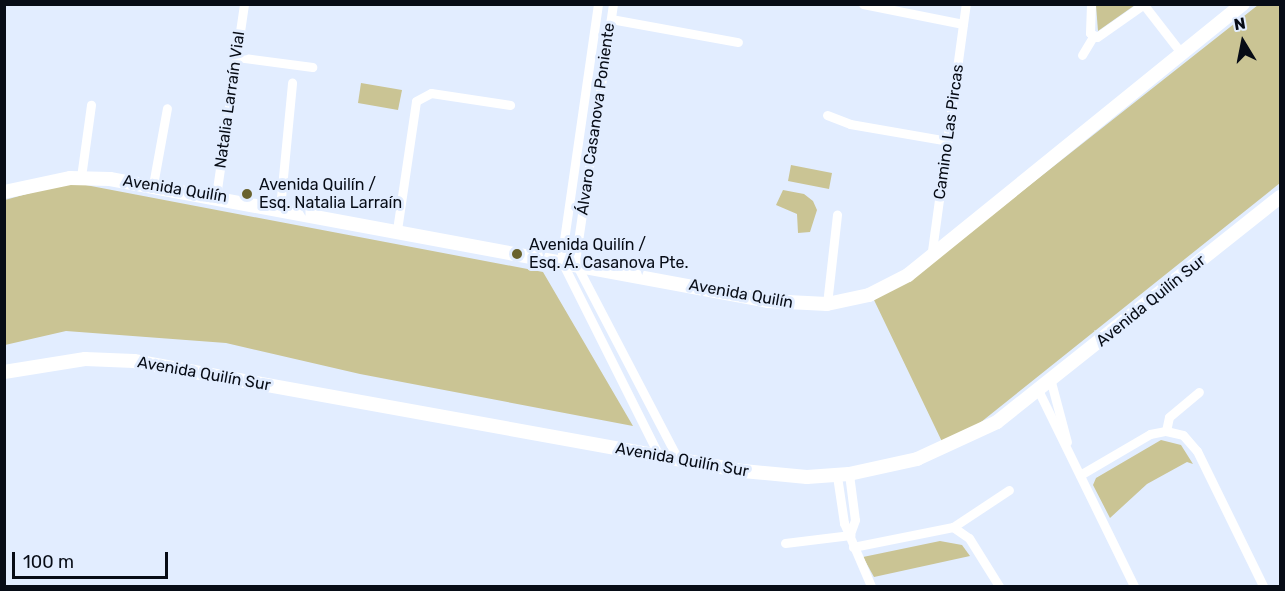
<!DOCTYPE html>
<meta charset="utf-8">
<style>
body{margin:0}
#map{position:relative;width:1285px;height:591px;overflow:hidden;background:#e2edff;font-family:Rubik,sans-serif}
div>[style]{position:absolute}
.green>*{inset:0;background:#cac494}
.street>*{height:9px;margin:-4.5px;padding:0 4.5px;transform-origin:4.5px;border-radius:4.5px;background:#fff}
.secondary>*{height:14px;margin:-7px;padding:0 7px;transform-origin:7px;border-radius:7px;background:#fff}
.dots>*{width:16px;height:16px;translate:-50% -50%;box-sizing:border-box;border:3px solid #e2edff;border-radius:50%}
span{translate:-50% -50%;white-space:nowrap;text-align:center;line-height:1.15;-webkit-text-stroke:6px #e2edff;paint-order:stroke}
.street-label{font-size:16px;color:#070c16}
.poi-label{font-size:16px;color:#070c16}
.left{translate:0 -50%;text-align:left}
.frame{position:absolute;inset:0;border:6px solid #070c16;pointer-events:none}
.north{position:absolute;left:1213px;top:12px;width:60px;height:60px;-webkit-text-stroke:4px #e2edff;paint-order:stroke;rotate:350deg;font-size:16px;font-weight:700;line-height:24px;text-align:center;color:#070c16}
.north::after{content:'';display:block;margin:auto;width:21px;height:27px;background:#070c16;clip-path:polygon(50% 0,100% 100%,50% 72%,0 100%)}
.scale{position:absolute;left:12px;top:552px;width:156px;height:27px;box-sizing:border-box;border:3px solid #070c16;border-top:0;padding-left:8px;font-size:18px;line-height:21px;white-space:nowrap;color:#070c16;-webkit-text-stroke:4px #e2edff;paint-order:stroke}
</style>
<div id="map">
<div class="green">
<div style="clip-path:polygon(1096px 5px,1135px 5px,1098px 31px)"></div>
<div style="clip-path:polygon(1258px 5px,1280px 5px,1280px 183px,946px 450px,874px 300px,926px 267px)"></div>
<div style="clip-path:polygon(361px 83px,402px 90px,398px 110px,358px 103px)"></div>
<div style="clip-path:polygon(791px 165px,832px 173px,829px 189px,788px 181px)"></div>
<div style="clip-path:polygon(70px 182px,543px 272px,633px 426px,360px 374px,226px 343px,66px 331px,5px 345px,5px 200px)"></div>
<div style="clip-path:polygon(783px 190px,804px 194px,813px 201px,817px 210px,810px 232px,798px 233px,797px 214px,776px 205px)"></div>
<div style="clip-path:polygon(1161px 440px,1181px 445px,1193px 464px,1187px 462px,1147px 484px,1110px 518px,1093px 485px,1096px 478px)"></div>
<div style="clip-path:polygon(940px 541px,962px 545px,970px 556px,874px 577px,863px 557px)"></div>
</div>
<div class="street">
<div style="left:598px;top:4px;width:259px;rotate:98.2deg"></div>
<div style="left:561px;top:260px;width:219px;rotate:63.4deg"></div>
<div style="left:613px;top:4px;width:261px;rotate:98.4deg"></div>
<div style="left:575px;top:262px;width:222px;rotate:62.4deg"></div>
<div style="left:863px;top:4px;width:102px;rotate:11.3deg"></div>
<div style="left:1091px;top:4px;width:29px;rotate:92deg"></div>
<div style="left:1090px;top:33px;width:8px;rotate:30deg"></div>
<div style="left:1097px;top:37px;width:57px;rotate:-35.1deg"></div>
<div style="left:1144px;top:5px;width:62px;rotate:52.2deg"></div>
<div style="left:611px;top:19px;width:129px;rotate:10.3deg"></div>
<div style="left:1082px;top:55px;width:21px;rotate:-59deg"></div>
<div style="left:237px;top:57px;width:76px;rotate:7.6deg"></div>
<div style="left:827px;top:115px;width:25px;rotate:21deg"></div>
<div style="left:850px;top:124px;width:99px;rotate:9.8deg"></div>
<div style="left:81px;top:177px;width:73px;rotate:-82.1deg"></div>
<div style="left:153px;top:185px;width:78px;rotate:-79.7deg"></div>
<div style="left:216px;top:196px;width:194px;rotate:-81.7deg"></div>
<div style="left:280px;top:208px;width:126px;rotate:-84.5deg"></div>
<div style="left:397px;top:230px;width:130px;rotate:-81.6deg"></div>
<div style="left:416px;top:101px;width:17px;rotate:-28deg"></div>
<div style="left:431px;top:93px;width:80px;rotate:8.6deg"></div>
<div style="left:931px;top:258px;width:256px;rotate:-82.2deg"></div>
<div style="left:827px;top:304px;width:90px;rotate:-83.6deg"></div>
<div style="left:1051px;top:382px;width:62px;rotate:75.1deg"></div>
<div style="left:1039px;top:392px;width:216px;rotate:63.9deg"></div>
<div style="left:1166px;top:431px;width:14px;rotate:-78deg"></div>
<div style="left:1169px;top:417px;width:39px;rotate:-40deg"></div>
<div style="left:849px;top:474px;width:46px;rotate:82.6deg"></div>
<div style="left:855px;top:520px;width:15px;rotate:110deg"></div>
<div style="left:1080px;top:475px;width:81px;rotate:-30.4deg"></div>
<div style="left:1150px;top:434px;width:16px;rotate:-11deg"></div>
<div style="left:1166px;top:431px;width:17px;rotate:13deg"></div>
<div style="left:1183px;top:435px;width:21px;rotate:49deg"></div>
<div style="left:1197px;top:451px;width:150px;rotate:63.9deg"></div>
<div style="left:837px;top:476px;width:48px;rotate:81.5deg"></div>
<div style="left:844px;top:523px;width:69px;rotate:66.8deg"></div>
<div style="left:953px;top:527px;width:67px;rotate:-33.5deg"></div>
<div style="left:785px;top:543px;width:66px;rotate:-6.9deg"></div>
<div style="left:853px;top:547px;width:102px;rotate:-11.3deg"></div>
<div style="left:953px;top:527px;width:19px;rotate:35deg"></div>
<div style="left:969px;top:538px;width:57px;rotate:58deg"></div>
</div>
<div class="secondary">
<div style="left:4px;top:192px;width:67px;rotate:-12deg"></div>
<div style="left:70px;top:178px;width:40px;rotate:1.4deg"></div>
<div style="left:110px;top:179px;width:669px;rotate:10.5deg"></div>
<div style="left:768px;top:301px;width:59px;rotate:2.9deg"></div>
<div style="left:827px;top:304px;width:43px;rotate:-12.1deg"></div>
<div style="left:869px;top:295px;width:44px;rotate:-27.1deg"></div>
<div style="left:908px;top:275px;width:431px;rotate:-39deg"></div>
<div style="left:4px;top:372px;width:82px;rotate:-9.1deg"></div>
<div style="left:85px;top:359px;width:49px;rotate:2.3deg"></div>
<div style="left:134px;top:361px;width:619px;rotate:10.24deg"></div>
<div style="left:743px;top:471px;width:64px;rotate:5.4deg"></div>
<div style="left:807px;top:477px;width:42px;rotate:-4.1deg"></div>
<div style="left:849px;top:474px;width:70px;rotate:-12.4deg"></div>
<div style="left:917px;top:459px;width:88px;rotate:-24.8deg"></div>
<div style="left:997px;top:422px;width:362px;rotate:-38.5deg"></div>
</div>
<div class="dots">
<div style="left:247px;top:194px;background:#69622e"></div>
<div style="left:517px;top:254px;background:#69622e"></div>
</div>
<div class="street-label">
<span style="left:230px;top:100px;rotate:-82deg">Natalia Larraín Vial</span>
<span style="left:596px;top:119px;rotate:-82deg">Álvaro Casanova Poniente</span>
<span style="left:949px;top:132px;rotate:-82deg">Camino Las Pircas</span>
<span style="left:175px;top:189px;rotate:9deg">Avenida Quilín</span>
<span style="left:741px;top:294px;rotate:10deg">Avenida Quilín</span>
<span style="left:1151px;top:301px;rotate:-39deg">Avenida Quilín Sur</span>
<span style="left:204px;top:374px;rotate:10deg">Avenida Quilín Sur</span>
<span style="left:682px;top:460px;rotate:10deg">Avenida Quilín Sur</span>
</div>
<div class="poi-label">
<span class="left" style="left:259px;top:194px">Avenida Quilín /<br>Esq. Natalia Larraín</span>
<span class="left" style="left:529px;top:254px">Avenida Quilín /<br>Esq. Á. Casanova Pte.</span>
</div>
<div class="frame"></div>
<div class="north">N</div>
<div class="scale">100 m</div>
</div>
